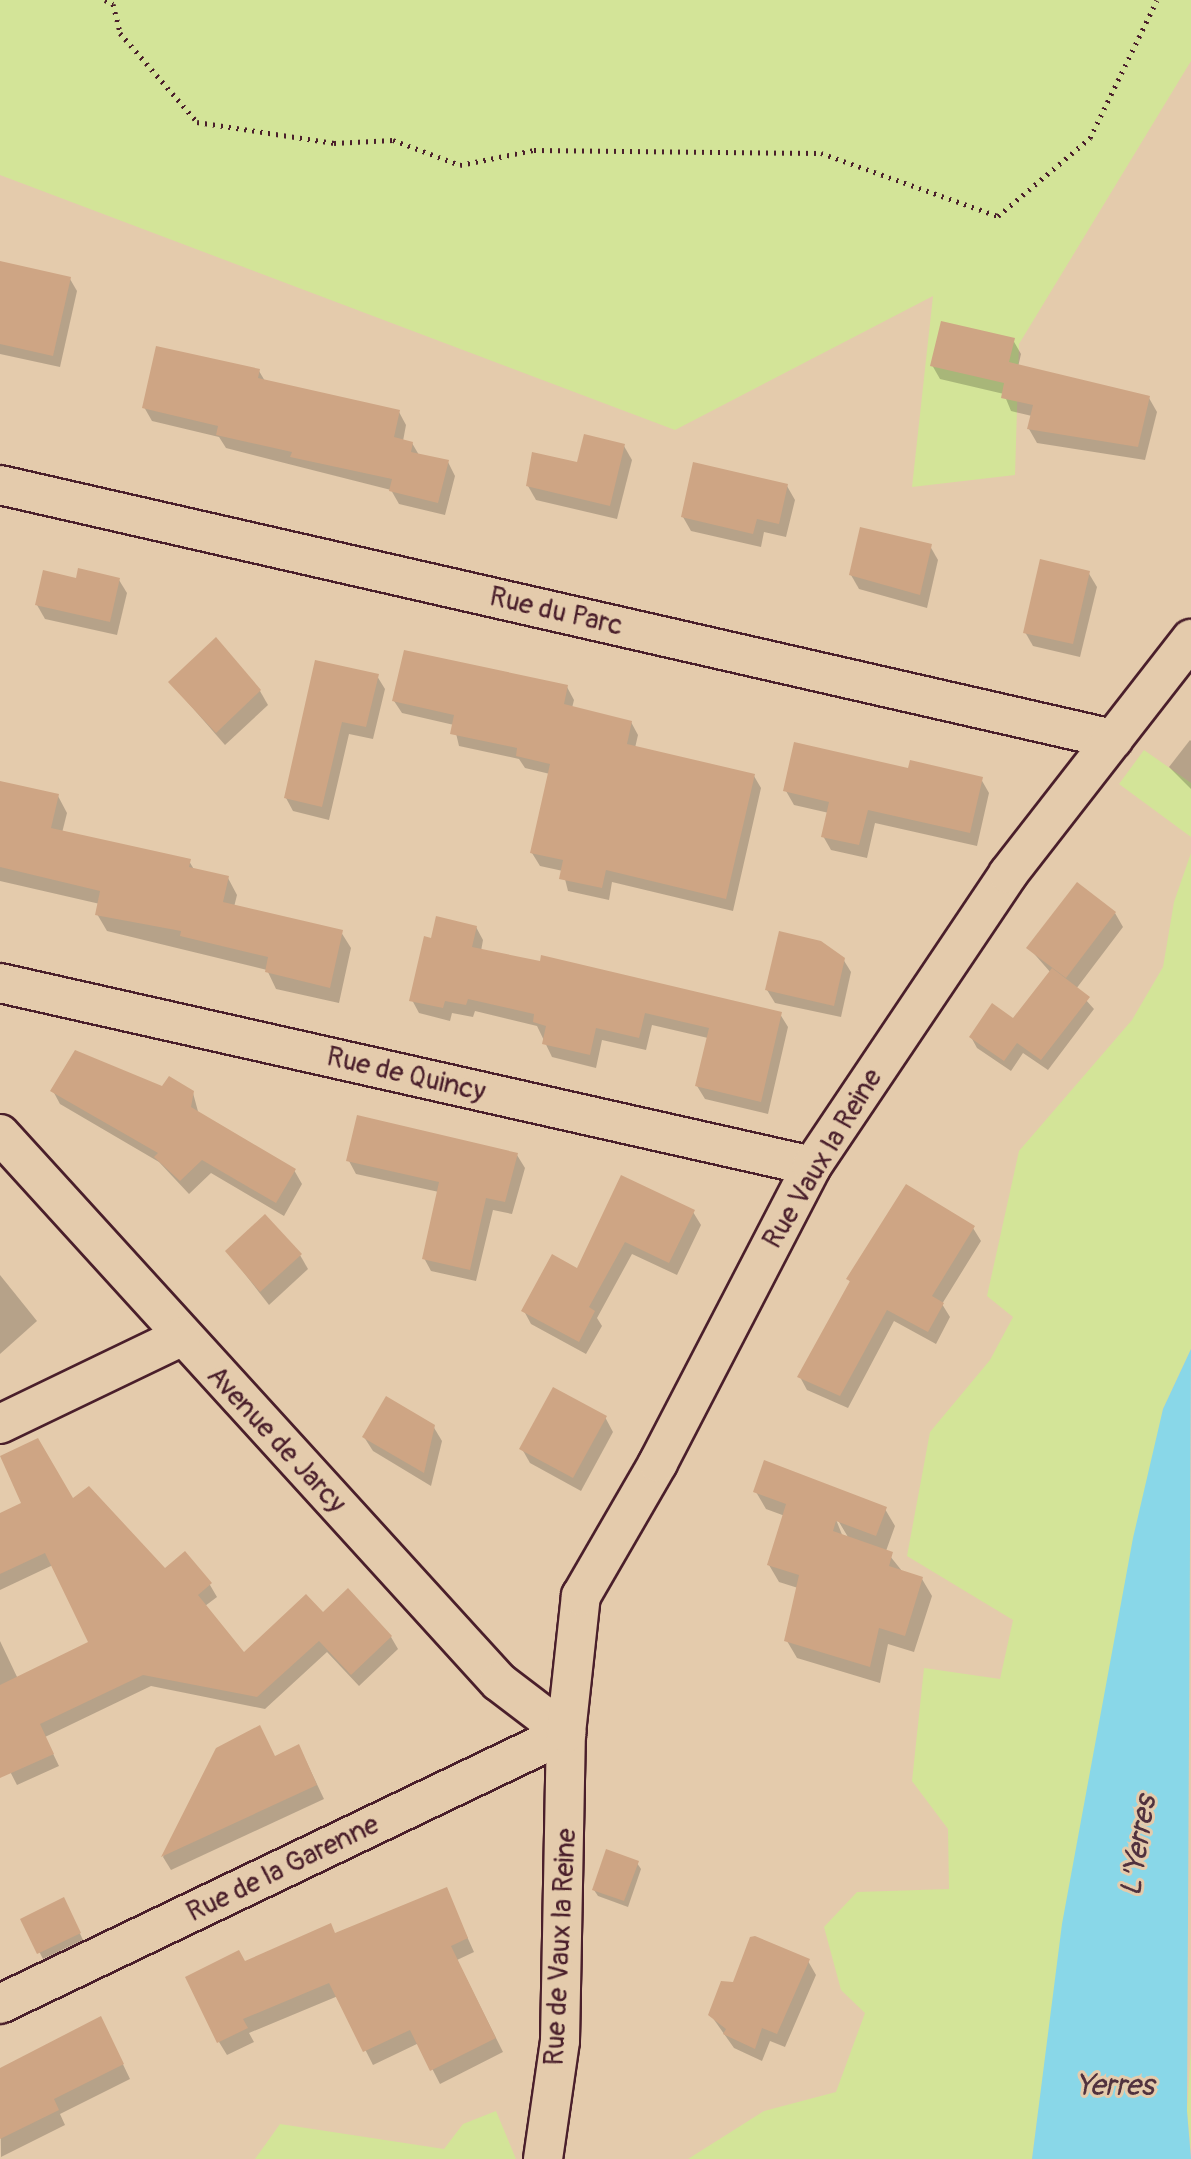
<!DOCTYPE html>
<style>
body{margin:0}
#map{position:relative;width:1191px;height:2159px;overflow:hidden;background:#e4cbac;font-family:Pangolin,sans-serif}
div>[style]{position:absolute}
.green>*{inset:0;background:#d3e498}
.water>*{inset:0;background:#89d7e8}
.shadow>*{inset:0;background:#0003}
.building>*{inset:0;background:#cea584}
.path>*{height:5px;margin-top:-2.5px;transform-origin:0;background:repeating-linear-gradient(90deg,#4a1f2b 0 2px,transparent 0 8px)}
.roads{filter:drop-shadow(2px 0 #4a1f2b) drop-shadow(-2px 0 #4a1f2b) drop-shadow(0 2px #4a1f2b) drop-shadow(0 -2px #4a1f2b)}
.minor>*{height:38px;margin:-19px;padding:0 19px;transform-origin:19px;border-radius:19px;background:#e4cbac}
span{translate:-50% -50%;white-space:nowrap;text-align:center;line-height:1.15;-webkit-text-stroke:6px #e4cbac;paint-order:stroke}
.street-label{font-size:28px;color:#4a1f2b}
.water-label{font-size:30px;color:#50313e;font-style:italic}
</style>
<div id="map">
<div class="green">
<div style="clip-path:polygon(0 0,1191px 0,1191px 61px,1019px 344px,1015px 475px,912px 487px,933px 296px,675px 430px,0 175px)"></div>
<div style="clip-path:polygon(1144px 750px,1191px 783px,1191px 837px,1119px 784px)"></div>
<div style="clip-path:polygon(1191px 853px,1191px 1349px,1163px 1409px,1051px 2016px,1032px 2159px,688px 2159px,764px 2111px,836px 2092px,865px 2013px,841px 1990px,824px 1927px,857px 1892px,949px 1889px,948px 1829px,912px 1781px,924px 1668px,1000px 1679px,1013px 1620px,907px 1556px,930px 1432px,990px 1360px,1013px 1317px,987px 1296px,1019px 1151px,1132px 1020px,1163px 967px,1174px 902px)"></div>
<div style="clip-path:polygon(1191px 2047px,1191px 2152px,1187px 2111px)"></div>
<div style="clip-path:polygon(496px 2111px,516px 2159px,255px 2159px,280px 2124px,444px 2149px,463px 2124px)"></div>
</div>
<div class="water">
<div style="clip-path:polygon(1191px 1349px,1187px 2111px,1191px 2159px,1032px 2159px,1062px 1924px,1133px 1538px,1163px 1409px)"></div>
</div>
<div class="shadow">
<div style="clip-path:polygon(0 263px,70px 279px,77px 291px,60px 367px,0 354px)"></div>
<div style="clip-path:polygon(1013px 340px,1021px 354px,1018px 367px,1149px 398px,1157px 412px,1145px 460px,1037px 443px,1029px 429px,1032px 416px,1011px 411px,1004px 394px,940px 379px,932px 365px)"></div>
<div style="clip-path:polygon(259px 371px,265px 381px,399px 412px,406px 425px,403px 441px,412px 443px,419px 455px,448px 462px,455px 476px,445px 515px,399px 504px,391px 490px,226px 448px,219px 437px,152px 421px,144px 407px)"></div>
<div style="clip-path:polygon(624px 446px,632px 460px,617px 519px,536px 500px,528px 486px)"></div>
<div style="clip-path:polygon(787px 486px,795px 500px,786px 537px,764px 532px,761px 547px,691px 531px,683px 517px)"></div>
<div style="clip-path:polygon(930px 546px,938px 560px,927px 608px,859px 589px,851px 575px)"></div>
<div style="clip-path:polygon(1088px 572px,1097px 587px,1080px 657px,1033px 646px,1025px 632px)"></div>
<div style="clip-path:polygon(78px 580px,119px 580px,127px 593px,117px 635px,45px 619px,37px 605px)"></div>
<div style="clip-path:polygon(316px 662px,377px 676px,385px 689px,373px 739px,349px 734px,329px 820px,293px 811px,286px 798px)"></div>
<div style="clip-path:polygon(170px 682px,260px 691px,268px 705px,225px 745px)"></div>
<div style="clip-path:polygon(567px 687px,574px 700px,572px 708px,631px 722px,638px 735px,635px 748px,754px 776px,761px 788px,733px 911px,612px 882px,609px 900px,568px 891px,563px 871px,540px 866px,532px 853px,550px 774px,525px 768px,519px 759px,459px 746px,454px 725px,402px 713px,394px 701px)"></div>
<div style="clip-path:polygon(1190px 740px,1191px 741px,1191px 789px,1169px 767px)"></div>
<div style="clip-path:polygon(909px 771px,981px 779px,989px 793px,977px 846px,875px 823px,867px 858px,831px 850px,823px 836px,829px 813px,794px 805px,786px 791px)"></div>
<div style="clip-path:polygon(0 783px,58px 796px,67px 813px,62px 833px,189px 861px,195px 871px,228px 878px,237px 895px,234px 907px,341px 932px,351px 948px,339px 1003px,276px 989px,267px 970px,107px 931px,97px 914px,100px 904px,0 881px)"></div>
<div style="clip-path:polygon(1115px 913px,1123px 927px,1076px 989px,1094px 1009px,1048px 1070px,1023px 1053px,1011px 1071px,977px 1048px,971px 1037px,1014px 1021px,1051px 973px,1029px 948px)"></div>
<div style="clip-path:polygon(476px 927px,483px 940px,481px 951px,780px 1014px,788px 1027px,768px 1114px,705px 1099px,697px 1086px,708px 1038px,652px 1025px,646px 1050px,602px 1040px,596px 1068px,552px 1057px,537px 1026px,475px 1011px,473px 1017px,452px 1013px,450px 1021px,419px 1013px,412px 1000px,433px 940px)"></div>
<div style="clip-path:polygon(843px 959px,851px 972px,841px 1017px,775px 1003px,767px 990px)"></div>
<div style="clip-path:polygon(163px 1089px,193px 1093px,199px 1115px,294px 1170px,302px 1184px,284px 1216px,211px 1173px,189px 1194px,159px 1162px,60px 1104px,53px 1091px)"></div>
<div style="clip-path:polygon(517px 1155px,525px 1168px,512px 1214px,493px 1210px,476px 1281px,431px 1271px,424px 1258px,439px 1192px,356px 1174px,349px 1161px)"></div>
<div style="clip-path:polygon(622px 1178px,693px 1212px,701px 1225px,677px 1275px,632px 1254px,597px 1318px,602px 1326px,586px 1354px,531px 1324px,524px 1311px,578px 1270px)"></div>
<div style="clip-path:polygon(973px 1228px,981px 1241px,942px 1304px,950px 1317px,936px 1344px,894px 1321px,848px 1408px,807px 1390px,800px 1377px,851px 1283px,848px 1279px)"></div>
<div style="clip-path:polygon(227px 1251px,300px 1255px,308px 1269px,269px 1305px)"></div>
<div style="clip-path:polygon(0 1275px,37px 1321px,0 1354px)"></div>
<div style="clip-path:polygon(605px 1417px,613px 1432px,581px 1491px,530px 1463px,522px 1449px)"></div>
<div style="clip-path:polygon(433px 1426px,442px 1441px,431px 1486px,373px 1451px,364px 1437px)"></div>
<div style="clip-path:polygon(evenodd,756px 1492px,885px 1509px,895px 1526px,886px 1551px,902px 1571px,922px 1579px,932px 1596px,914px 1652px,888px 1644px,880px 1683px,797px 1658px,787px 1641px,798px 1588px,779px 1582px,769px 1565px,785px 1516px,766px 1509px,756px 1492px,833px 1512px,848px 1537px,843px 1537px,833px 1512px)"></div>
<div style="clip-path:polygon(73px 1501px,165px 1571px,210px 1585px,217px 1597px,205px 1606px,244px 1654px,323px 1615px,391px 1637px,398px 1649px,359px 1686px,327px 1652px,265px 1709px,151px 1686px,45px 1737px,59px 1766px,17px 1785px,0 1752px,0 1641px,18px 1679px,91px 1643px,53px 1565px,0 1590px,0 1516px)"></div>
<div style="clip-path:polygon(217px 1749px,306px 1761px,324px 1799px,171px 1870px,163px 1857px)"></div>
<div style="clip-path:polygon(637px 1863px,641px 1869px,628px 1907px,598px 1896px,594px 1890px)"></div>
<div style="clip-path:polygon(446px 1890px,474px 1952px,457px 1960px,503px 2052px,440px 2084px,419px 2043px,373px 2065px,338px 1996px,249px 2033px,254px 2042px,227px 2055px,219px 2042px,244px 1963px,335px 1935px)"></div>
<div style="clip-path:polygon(67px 1906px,83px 1940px,43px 1959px,23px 1920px)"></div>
<div style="clip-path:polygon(808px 1961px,816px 1975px,785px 2047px,770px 2041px,762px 2061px,734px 2048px,710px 2014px,735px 1984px)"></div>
<div style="clip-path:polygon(108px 2033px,130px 2079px,60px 2114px,65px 2125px,1px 2157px,0 2070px)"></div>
</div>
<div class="building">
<div style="clip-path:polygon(0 261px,71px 277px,53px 356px,0 344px)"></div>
<div style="clip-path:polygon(941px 321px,1015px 338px,1009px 362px,1150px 396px,1138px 447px,1027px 429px,1033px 405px,1001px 398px,1004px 383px,930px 366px)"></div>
<div style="clip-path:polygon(156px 346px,260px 369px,258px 378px,400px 410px,394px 437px,413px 442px,411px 452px,449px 460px,438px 503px,389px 491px,392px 479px,290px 457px,292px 452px,216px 435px,218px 426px,142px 408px)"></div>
<div style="clip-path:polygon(584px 434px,625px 444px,610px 506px,526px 486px,532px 452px,577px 462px)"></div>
<div style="clip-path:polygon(693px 462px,788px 484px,779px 524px,757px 519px,753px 534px,681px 517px)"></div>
<div style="clip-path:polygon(860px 527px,932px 544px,920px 595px,849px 575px)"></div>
<div style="clip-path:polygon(1040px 559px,1090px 571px,1073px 644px,1023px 633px)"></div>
<div style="clip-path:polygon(78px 568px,120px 578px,110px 622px,35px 605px,43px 570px,76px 578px)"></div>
<div style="clip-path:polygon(216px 637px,261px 690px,216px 733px,168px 682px)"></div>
<div style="clip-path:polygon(404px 650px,568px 685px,564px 704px,632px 721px,627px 744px,755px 774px,726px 899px,606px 870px,602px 888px,559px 879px,563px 860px,530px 853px,550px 764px,516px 756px,517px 748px,450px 734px,454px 715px,392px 701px)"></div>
<div style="clip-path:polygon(315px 660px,379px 674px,366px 727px,342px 722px,322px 807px,284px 798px)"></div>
<div style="clip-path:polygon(794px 742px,908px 768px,910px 760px,983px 777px,970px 833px,868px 810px,859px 845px,821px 837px,829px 802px,783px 791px)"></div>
<div style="clip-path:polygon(0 781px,59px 794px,51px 828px,191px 859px,189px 867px,229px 876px,223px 902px,343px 930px,330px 988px,265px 972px,268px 957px,180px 936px,181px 931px,95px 915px,100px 891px,0 867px)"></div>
<div style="clip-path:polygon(1077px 882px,1116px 912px,1066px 978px,1026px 948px)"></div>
<div style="clip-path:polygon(436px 916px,477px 926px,472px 947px,540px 961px,541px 955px,782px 1012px,761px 1102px,695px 1086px,709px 1028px,645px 1013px,639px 1038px,596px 1028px,590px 1055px,542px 1044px,546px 1026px,533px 1022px,534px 1014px,468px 999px,466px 1005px,445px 1001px,443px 1008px,409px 1001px,424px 936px,431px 938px)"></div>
<div style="clip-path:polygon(779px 931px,821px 941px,845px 958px,834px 1006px,765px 990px)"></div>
<div style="clip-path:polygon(1052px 968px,1090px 997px,1041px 1060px,1017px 1043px,1004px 1061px,969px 1037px,992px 1003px,1013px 1018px)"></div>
<div style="clip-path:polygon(75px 1050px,162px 1086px,169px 1076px,194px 1091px,191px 1107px,296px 1169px,276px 1203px,202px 1160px,180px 1181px,154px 1157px,158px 1153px,50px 1091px)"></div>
<div style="clip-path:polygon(357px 1115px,518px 1153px,505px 1202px,486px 1198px,470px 1270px,422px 1259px,439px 1182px,346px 1161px)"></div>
<div style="clip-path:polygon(621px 1175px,695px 1210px,669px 1263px,625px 1242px,589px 1307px,595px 1311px,579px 1342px,521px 1311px,552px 1254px,577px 1268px)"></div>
<div style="clip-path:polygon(906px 1184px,975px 1226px,932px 1296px,944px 1303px,928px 1332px,887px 1310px,840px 1396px,797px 1377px,850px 1281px,846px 1279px)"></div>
<div style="clip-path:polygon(265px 1214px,302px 1254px,260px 1292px,225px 1251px)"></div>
<div style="clip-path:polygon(553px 1387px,607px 1416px,573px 1478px,519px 1449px)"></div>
<div style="clip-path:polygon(386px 1396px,435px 1425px,424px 1473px,362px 1437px)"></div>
<div style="clip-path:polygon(38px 1438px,73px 1498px,89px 1486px,165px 1568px,185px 1551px,212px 1583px,198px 1595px,244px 1652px,306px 1594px,323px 1612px,348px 1588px,392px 1636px,351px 1675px,319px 1641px,257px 1697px,143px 1675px,40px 1724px,54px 1754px,0 1778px,0 1685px,88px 1642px,45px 1553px,0 1574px,0 1513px,21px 1503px,0 1456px)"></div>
<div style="clip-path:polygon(764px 1460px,887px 1507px,876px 1536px,836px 1521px,833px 1531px,893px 1552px,889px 1566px,923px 1577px,905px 1636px,879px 1628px,870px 1667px,784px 1641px,799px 1575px,767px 1565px,786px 1504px,753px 1492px)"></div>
<div style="clip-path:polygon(260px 1725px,275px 1756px,299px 1744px,317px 1785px,161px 1857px,216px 1748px)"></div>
<div style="clip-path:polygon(606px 1849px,639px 1861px,624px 1901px,592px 1890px)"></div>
<div style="clip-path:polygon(447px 1887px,468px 1938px,451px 1946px,496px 2038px,430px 2071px,410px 2030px,363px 2052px,329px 1983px,243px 2019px,248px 2028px,217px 2043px,185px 1977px,239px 1950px,245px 1961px,331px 1923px,335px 1933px)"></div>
<div style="clip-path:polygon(64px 1897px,81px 1933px,37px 1954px,20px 1919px)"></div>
<div style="clip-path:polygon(755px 1936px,810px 1959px,777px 2034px,762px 2028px,755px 2049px,723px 2034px,726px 2029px,708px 2015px,721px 1981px,733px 1982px,750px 1937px)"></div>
<div style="clip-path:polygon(101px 2016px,124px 2064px,54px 2099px,59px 2110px,0 2139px,0 2068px)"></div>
</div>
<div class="path">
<div style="left:105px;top:0;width:9px;rotate:27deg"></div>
<div style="left:113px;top:4px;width:30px;rotate:76deg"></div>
<div style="left:120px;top:33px;width:118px;rotate:49.1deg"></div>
<div style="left:197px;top:122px;width:139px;rotate:8.7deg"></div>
<div style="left:334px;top:143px;width:59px;rotate:-2.9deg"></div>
<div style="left:393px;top:140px;width:72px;rotate:20.5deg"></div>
<div style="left:460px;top:165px;width:76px;rotate:-11.5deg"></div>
<div style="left:534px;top:150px;width:287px;rotate:0.6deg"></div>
<div style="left:821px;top:153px;width:188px;rotate:19.6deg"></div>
<div style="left:998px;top:216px;width:121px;rotate:-40.3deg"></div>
<div style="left:1090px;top:138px;width:153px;rotate:-64.1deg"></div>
</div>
<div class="roads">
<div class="minor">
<div style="left:0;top:485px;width:1142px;rotate:12.86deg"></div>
<div style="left:0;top:983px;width:832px;rotate:12.7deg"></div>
<div style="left:0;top:1134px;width:741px;rotate:47.68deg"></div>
<div style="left:499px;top:1682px;width:84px;rotate:37.3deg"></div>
<div style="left:0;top:1424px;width:201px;rotate:-25.7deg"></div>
<div style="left:0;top:2004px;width:628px;rotate:-25.59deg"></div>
<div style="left:543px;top:2159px;width:119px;rotate:-81.8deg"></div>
<div style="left:560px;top:2041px;width:308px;rotate:-88.9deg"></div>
<div style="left:566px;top:1733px;width:138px;rotate:-83.8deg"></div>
<div style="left:581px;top:1596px;width:154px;rotate:-59.9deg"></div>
<div style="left:658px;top:1463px;width:335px;rotate:-62.6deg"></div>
<div style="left:812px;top:1166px;width:352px;rotate:-56.1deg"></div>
<div style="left:1008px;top:874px;width:298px;rotate:-52.1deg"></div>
</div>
</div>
<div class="street-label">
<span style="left:556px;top:612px;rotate:13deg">Rue du Parc</span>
<span style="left:406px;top:1075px;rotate:13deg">Rue de Quincy</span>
<span style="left:823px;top:1159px;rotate:-59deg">Rue Vaux la Reine</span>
<span style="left:276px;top:1440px;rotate:47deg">Avenue de Jarcy</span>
<span style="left:283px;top:1869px;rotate:-26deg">Rue de la Garenne</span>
<span style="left:561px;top:1947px;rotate:-87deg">Rue de Vaux la Reine</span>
</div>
<div class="water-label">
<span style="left:1139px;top:1846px;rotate:-81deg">L'Yerres</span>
<span style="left:1115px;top:2086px">Yerres</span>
</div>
</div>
